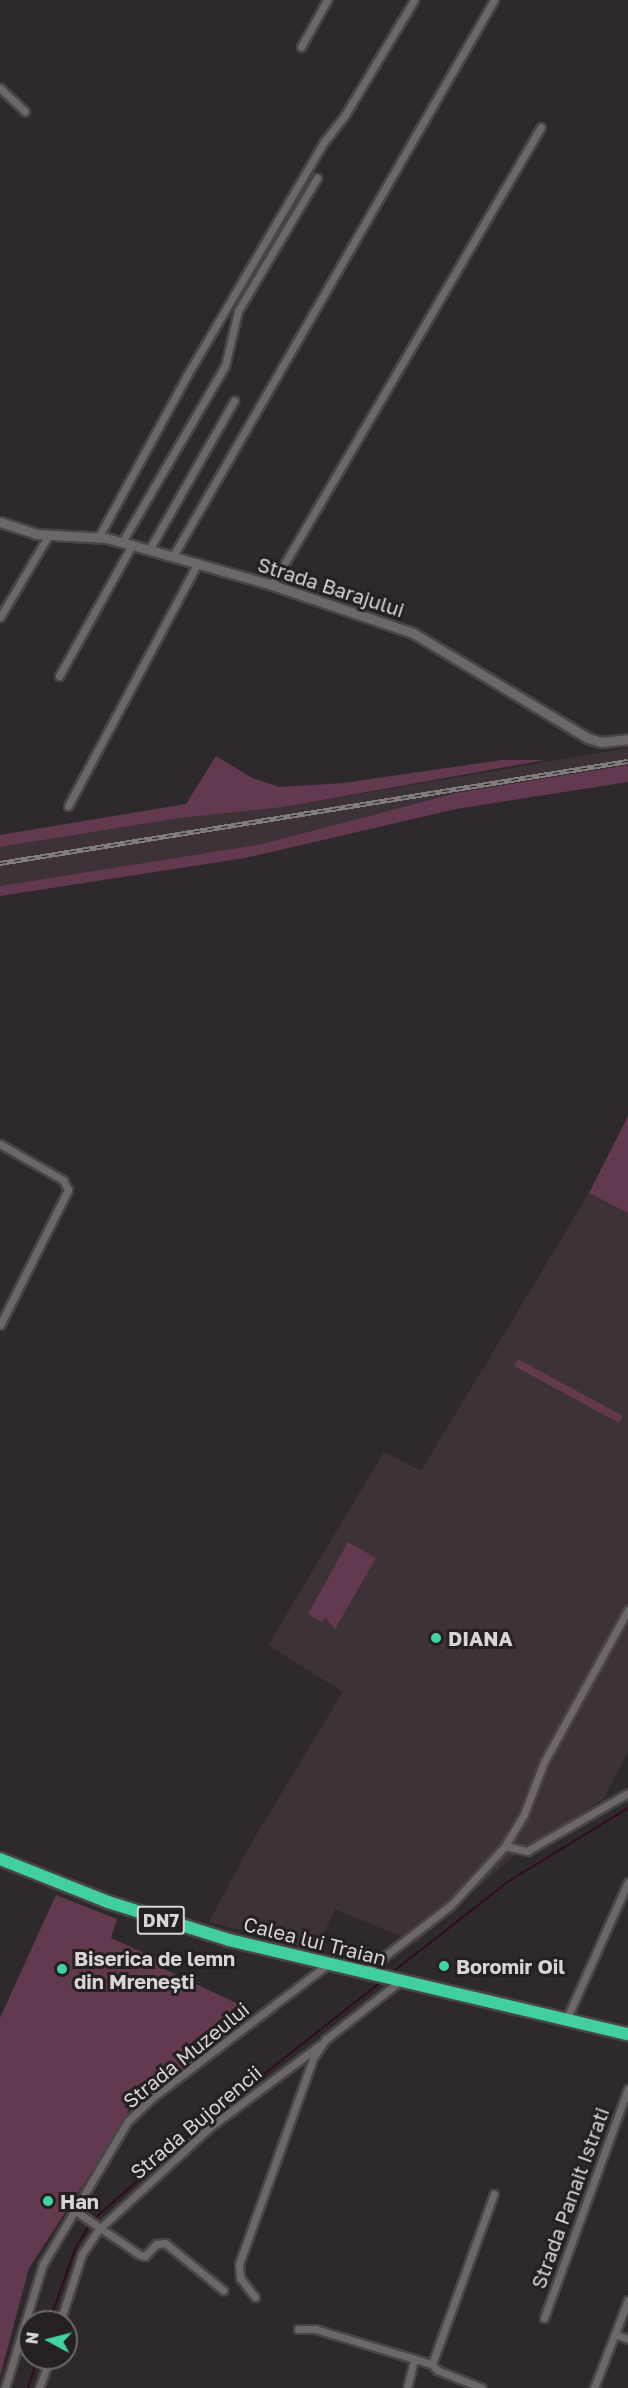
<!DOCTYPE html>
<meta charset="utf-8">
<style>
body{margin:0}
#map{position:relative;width:628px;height:2388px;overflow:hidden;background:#2e292c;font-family:"Golos Text",sans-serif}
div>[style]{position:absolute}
.built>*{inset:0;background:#3d3237}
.green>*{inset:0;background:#62394e}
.stream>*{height:2px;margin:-1px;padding:0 1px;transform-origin:1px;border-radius:1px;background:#310b21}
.roads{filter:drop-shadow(2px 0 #494546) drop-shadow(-2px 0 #494546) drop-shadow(0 2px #494546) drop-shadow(0 -2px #494546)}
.street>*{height:7px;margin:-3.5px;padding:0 3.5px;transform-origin:3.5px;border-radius:3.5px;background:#6d676a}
.secondary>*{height:9px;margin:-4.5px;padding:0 4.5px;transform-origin:4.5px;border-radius:4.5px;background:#6d676a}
.highway>*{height:12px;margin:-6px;padding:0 6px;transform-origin:6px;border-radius:6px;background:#40cf9d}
.rail>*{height:4.5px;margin-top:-2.25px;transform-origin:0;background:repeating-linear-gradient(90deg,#252022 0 7px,#817d7f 0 14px);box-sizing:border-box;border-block:2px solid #817d7f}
.dots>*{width:16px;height:16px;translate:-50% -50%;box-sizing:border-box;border:3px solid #252022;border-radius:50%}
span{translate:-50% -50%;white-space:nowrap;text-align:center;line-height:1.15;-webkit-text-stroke:6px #252022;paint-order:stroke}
.shield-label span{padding:2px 4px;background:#252022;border:2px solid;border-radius:4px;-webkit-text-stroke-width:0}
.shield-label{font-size:18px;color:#d8d5d6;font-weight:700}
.street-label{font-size:20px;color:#d8d5d6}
.poi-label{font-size:20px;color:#d8d5d6;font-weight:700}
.left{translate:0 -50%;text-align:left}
.north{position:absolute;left:18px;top:2310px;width:60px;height:60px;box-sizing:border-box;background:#252022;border:2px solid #6d686a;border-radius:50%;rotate:277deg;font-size:16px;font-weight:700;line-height:24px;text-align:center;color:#d8d5d6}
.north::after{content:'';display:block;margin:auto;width:21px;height:27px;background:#41d4a1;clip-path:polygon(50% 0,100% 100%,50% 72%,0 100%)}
</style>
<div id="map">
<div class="built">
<div style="clip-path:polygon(628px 748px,628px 765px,456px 793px,262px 844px,0 886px,0 847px,180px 818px,284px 807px)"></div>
<div style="clip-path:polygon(589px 1193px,628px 1213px,628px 1752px,604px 1798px,552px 1834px,527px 1844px,416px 1943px,335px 1909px,316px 1950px,209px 1922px,250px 1845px,343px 1692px,268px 1645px,384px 1452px,421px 1471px)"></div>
</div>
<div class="green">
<div style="clip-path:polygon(216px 756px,252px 778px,280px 787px,343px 783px,502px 760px,545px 760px,284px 807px,180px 818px,0 847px,0 835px,186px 804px)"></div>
<div style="clip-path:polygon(628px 765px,628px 782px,456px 809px,245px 858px,0 896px,0 886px,262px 844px,456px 793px)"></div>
<div style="clip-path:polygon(628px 1116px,628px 1213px,589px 1193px)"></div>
<div style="clip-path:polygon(518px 1359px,623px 1416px,619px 1423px,514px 1366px)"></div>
<div style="clip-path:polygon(348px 1542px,376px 1558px,335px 1629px,325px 1617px,322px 1622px,308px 1614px)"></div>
<div style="clip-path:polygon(56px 1895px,117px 1919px,111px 1938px,166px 1963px,164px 1969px,251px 2010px,155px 2090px,130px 2105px,126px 2119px,29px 2268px,0 2376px,0 2018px)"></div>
</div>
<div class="stream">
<div style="left:390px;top:1974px;width:151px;rotate:-38deg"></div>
<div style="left:509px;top:1881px;width:140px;rotate:-31.5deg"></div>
<div style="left:49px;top:2322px;width:80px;rotate:-70.2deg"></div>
<div style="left:76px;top:2247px;width:32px;rotate:-58deg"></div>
<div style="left:93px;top:2220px;width:151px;rotate:-41.5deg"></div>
<div style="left:206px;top:2120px;width:223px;rotate:-38.3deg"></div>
<div style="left:28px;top:2388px;width:32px;rotate:-72deg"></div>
</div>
<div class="roads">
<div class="street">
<div style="left:301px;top:47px;width:54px;rotate:-61deg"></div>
<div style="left:0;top:88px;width:34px;rotate:43deg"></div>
<div style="left:98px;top:538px;width:183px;rotate:-61.3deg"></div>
<div style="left:186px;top:377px;width:273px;rotate:-59.6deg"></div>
<div style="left:324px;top:142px;width:34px;rotate:-52deg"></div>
<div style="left:345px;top:115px;width:134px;rotate:-59deg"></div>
<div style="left:122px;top:542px;width:204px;rotate:-59.7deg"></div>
<div style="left:225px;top:366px;width:57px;rotate:-76.7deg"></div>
<div style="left:238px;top:311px;width:155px;rotate:-59.3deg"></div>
<div style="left:149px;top:550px;width:172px;rotate:-60.3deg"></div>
<div style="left:173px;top:556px;width:642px;rotate:-60deg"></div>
<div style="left:272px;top:585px;width:531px;rotate:-59.57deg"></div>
<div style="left:0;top:617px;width:94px;rotate:-59.3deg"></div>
<div style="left:59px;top:676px;width:150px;rotate:-60.9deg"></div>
<div style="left:68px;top:806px;width:276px;rotate:-61.9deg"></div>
<div style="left:0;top:1144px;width:73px;rotate:29.7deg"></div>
<div style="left:63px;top:1180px;width:11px;rotate:63deg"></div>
<div style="left:68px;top:1190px;width:151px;rotate:116.7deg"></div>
<div style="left:505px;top:1846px;width:23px;rotate:13deg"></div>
<div style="left:527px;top:1851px;width:116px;rotate:-29.9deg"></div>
<div style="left:364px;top:1972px;width:110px;rotate:-37.6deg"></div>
<div style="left:451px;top:1905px;width:80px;rotate:-47.5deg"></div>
<div style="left:505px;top:1846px;width:37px;rotate:-59deg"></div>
<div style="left:524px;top:1814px;width:56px;rotate:-69deg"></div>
<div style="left:544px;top:1762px;width:174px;rotate:-61.1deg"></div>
<div style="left:566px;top:2020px;width:151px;rotate:-65.8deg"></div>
<div style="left:74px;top:2210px;width:80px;rotate:34.3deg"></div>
<div style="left:140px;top:2255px;width:5px;rotate:11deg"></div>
<div style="left:145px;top:2256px;width:16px;rotate:-47deg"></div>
<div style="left:156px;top:2244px;width:9px;rotate:-6deg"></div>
<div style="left:165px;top:2243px;width:75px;rotate:39deg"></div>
<div style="left:255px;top:2297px;width:24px;rotate:-128deg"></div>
<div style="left:240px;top:2278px;width:14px;rotate:-94deg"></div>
<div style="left:239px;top:2264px;width:219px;rotate:-70.2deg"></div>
<div style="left:313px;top:2058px;width:23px;rotate:-56deg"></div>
<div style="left:326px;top:2039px;width:93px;rotate:-38deg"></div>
<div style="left:544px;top:2318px;width:244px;rotate:-69.9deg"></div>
<div style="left:60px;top:2322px;width:71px;rotate:-72.1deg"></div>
<div style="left:82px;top:2254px;width:29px;rotate:-56deg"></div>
<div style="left:98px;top:2230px;width:152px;rotate:-42.6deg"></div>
<div style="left:210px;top:2127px;width:137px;rotate:-36.7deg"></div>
<div style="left:298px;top:2329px;width:17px"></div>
<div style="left:315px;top:2329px;width:122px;rotate:16.7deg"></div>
<div style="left:432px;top:2364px;width:8px;rotate:50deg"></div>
<div style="left:437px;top:2370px;width:48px;rotate:21.8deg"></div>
<div style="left:615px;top:2334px;width:14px;rotate:21deg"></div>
<div style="left:432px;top:2364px;width:181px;rotate:-70deg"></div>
<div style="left:5px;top:2388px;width:130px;rotate:-73deg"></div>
<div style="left:43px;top:2264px;width:166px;rotate:-59.3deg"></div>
<div style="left:128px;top:2121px;width:35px;rotate:-44deg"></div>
<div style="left:153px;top:2097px;width:218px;rotate:-37.2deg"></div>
<div style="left:39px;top:2388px;width:32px;rotate:-70deg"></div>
<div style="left:407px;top:2388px;width:30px;rotate:-76deg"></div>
<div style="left:594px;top:2388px;width:94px;rotate:-68.9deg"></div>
</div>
<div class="secondary">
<div style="left:0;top:522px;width:38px;rotate:18deg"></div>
<div style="left:36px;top:534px;width:70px;rotate:3.3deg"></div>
<div style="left:106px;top:538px;width:27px;rotate:15deg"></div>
<div style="left:132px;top:545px;width:146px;rotate:15.9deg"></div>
<div style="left:272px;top:585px;width:149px;rotate:18.8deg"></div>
<div style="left:413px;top:633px;width:204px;rotate:31deg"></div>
<div style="left:588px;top:738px;width:14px;rotate:17deg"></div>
<div style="left:601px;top:742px;width:27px;rotate:-6deg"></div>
</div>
<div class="highway">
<div style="left:0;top:1859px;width:116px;rotate:21.7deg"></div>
<div style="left:108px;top:1902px;width:127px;rotate:17.4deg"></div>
<div style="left:229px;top:1940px;width:410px;rotate:13.3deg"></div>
</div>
</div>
<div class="rail">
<div style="left:0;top:863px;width:636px;rotate:-9.23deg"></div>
</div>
<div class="dots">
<div style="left:436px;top:1638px;background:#41d4a1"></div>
<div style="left:444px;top:1966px;background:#41d4a1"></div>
<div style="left:62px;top:1969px;background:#41d4a1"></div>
<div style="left:48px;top:2201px;background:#41d4a1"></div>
</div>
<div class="shield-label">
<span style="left:161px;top:1920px">DN7</span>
</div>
<div class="street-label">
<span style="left:331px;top:587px;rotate:18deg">Strada Barajului</span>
<span style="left:315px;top:1941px;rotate:14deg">Calea lui Traian</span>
<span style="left:186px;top:2055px;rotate:-39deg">Strada Muzeului</span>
<span style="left:196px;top:2122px;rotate:-40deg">Strada Bujorencii</span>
<span style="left:570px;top:2198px;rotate:-70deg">Strada Panait Istrati</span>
</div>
<div class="poi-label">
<span class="left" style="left:448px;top:1638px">DIANA</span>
<span class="left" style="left:74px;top:1970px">Biserica de lemn<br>din Mrenești</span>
<span class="left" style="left:456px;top:1966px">Boromir Oil</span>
<span class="left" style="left:60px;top:2201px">Han</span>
</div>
<div class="north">N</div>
</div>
